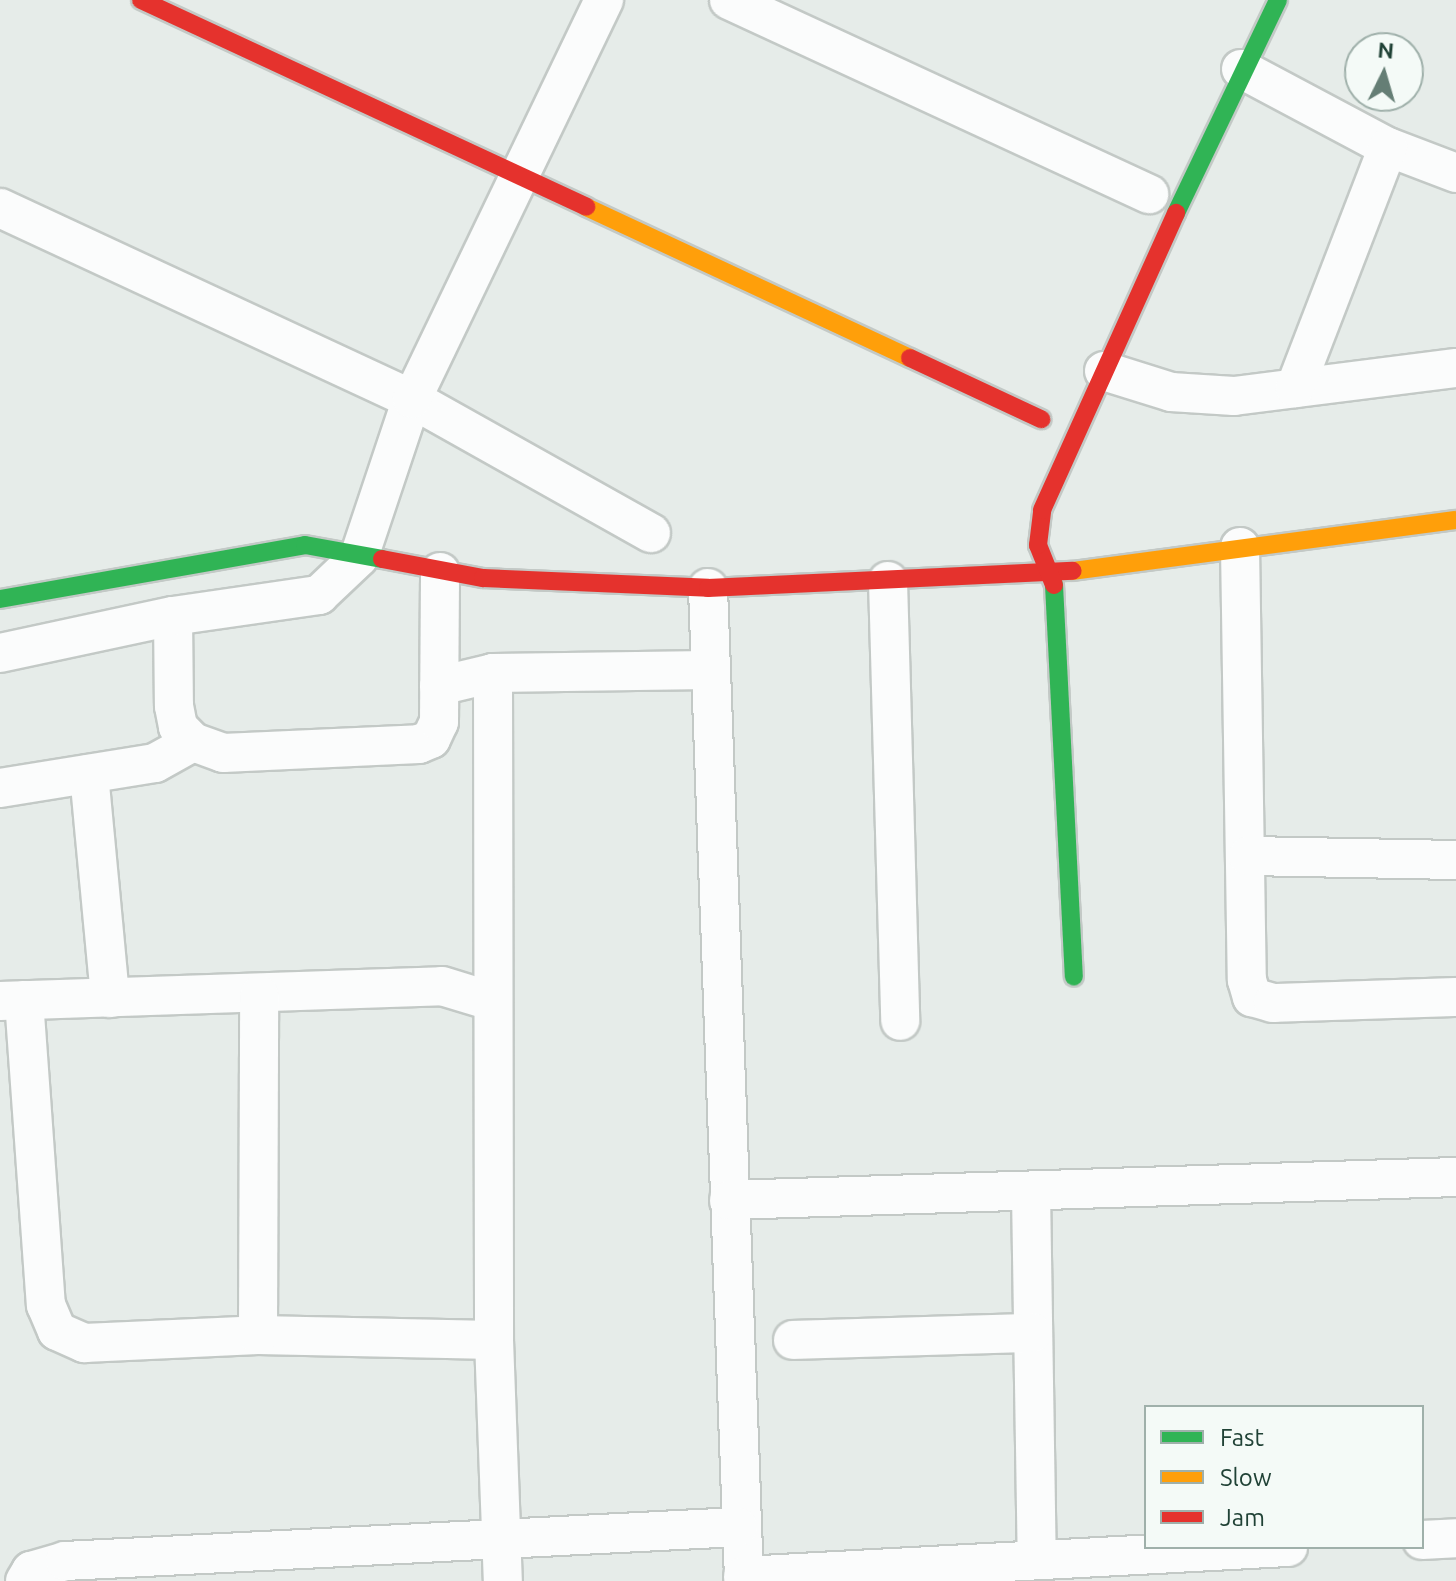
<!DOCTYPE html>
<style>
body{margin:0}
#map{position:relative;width:1456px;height:1581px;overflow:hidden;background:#e6ece9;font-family:Ubuntu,sans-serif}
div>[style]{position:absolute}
.roads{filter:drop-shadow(2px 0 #c3c9c6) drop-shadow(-2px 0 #c3c9c6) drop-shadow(0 2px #c3c9c6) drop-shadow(0 -2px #c3c9c6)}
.street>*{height:38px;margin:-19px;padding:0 19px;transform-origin:19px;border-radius:19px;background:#fbfcfc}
.fast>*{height:18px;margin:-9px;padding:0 9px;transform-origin:9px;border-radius:9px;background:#30b455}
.slow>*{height:18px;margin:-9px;padding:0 9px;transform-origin:9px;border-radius:9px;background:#ff9f0a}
.jam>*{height:18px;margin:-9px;padding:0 9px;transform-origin:9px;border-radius:9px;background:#e5322d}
span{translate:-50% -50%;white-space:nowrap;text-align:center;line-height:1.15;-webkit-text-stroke:8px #f4faf7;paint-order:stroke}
.legend{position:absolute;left:1144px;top:1405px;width:280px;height:144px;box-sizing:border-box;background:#f4faf7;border:2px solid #9fb0aa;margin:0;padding:10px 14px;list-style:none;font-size:24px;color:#204236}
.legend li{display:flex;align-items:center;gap:16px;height:40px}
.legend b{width:40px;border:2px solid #9fb0aa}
.north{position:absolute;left:1344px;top:32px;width:80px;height:80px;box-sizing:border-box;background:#f4faf7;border:2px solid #9fb0aa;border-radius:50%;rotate:5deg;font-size:22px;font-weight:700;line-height:32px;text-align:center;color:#204236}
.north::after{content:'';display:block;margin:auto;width:28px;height:36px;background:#657e75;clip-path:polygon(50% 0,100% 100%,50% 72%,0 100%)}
</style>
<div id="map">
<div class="roads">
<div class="street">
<div style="left:729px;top:0;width:463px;rotate:24.8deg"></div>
<div style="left:1241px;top:69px;width:166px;rotate:28deg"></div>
<div style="left:1388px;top:147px;width:73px;rotate:20.9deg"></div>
<div style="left:0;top:208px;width:454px;rotate:24.9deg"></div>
<div style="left:412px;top:399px;width:274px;rotate:29.3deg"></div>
<div style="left:1104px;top:371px;width:70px;rotate:17.4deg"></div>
<div style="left:1171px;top:392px;width:63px;rotate:3.6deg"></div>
<div style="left:1234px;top:396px;width:224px;rotate:-7.2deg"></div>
<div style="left:1295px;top:388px;width:258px;rotate:-68.9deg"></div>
<div style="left:1240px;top:547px;width:433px;rotate:89.1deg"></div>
<div style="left:1247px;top:980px;width:18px;rotate:74deg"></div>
<div style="left:1252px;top:997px;width:22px;rotate:16deg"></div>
<div style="left:1273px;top:1003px;width:183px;rotate:-1.9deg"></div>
<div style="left:888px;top:581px;width:440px;rotate:88.4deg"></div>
<div style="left:708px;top:588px;width:994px;rotate:87.92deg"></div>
<div style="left:173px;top:616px;width:90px;rotate:89.4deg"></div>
<div style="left:174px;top:706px;width:21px;rotate:79deg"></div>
<div style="left:178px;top:727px;width:21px;rotate:45deg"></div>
<div style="left:193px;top:742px;width:32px;rotate:20deg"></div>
<div style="left:223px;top:753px;width:196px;rotate:-2.6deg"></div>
<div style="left:419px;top:744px;width:13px;rotate:-23deg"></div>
<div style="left:431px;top:739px;width:19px;rotate:-65deg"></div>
<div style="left:439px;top:722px;width:150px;rotate:-89.6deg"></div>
<div style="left:0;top:653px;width:177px;rotate:-12.1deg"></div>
<div style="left:173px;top:616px;width:148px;rotate:-8.2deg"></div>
<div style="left:319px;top:595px;width:55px;rotate:-43.5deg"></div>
<div style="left:359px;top:557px;width:167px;rotate:-71.5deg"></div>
<div style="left:412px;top:399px;width:443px;rotate:-64.3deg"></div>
<div style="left:493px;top:673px;width:667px;rotate:89.91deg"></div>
<div style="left:494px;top:1340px;width:241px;rotate:87.9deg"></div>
<div style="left:439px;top:686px;width:56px;rotate:-13.5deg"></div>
<div style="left:493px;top:673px;width:216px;rotate:-0.8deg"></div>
<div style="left:89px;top:774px;width:225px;rotate:84.6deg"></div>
<div style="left:0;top:788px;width:157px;rotate:-9.2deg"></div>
<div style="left:155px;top:763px;width:43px;rotate:-28.9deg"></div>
<div style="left:1248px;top:856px;width:208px;rotate:1.1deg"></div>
<div style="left:24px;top:1000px;width:306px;rotate:85.9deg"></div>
<div style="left:46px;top:1305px;width:28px;rotate:67deg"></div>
<div style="left:57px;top:1331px;width:30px;rotate:24deg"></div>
<div style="left:84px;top:1343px;width:174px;rotate:-2.6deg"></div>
<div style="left:258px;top:1335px;width:236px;rotate:1.2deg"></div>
<div style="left:0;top:1001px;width:442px;rotate:-1.9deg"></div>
<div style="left:442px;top:986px;width:51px;rotate:17deg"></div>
<div style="left:1031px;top:1192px;width:368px;rotate:89.1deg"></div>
<div style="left:729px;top:1200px;width:727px;rotate:-1.81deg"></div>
<div style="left:258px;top:1335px;width:340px;rotate:-89.8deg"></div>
<div style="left:793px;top:1340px;width:240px;rotate:-1.7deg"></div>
<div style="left:1422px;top:1540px;width:34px;rotate:-3deg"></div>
<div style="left:743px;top:1576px;width:546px;rotate:-3.05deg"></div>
<div style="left:25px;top:1581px;width:12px;rotate:-59deg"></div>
<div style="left:31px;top:1571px;width:35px;rotate:-16deg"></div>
<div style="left:65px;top:1561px;width:674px;rotate:-2.89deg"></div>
</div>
<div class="fast">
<div style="left:1176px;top:213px;width:236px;rotate:-64.4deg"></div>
<div style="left:1054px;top:585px;width:392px;rotate:87.1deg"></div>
<div style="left:0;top:599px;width:310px;rotate:-10deg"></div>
<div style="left:305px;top:545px;width:78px;rotate:10.3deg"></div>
</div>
<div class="slow">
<div style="left:586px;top:207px;width:357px;rotate:25deg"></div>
<div style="left:1073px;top:571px;width:386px;rotate:-7.6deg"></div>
</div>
<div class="jam">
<div style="left:141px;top:0;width:491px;rotate:24.9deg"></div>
<div style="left:910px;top:358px;width:145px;rotate:25deg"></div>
<div style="left:382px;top:559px;width:103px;rotate:10.7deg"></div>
<div style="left:483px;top:578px;width:225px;rotate:2.5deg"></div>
<div style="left:708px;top:588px;width:365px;rotate:-2.7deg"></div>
<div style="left:1054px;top:585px;width:43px;rotate:-111.8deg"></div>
<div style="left:1038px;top:545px;width:35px;rotate:-83deg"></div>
<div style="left:1042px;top:510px;width:326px;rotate:-65.7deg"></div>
</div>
</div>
<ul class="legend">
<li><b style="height:10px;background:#30b455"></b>Fast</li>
<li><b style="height:10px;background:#ff9f0a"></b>Slow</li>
<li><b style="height:10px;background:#e5322d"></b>Jam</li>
</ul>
<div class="north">N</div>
</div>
